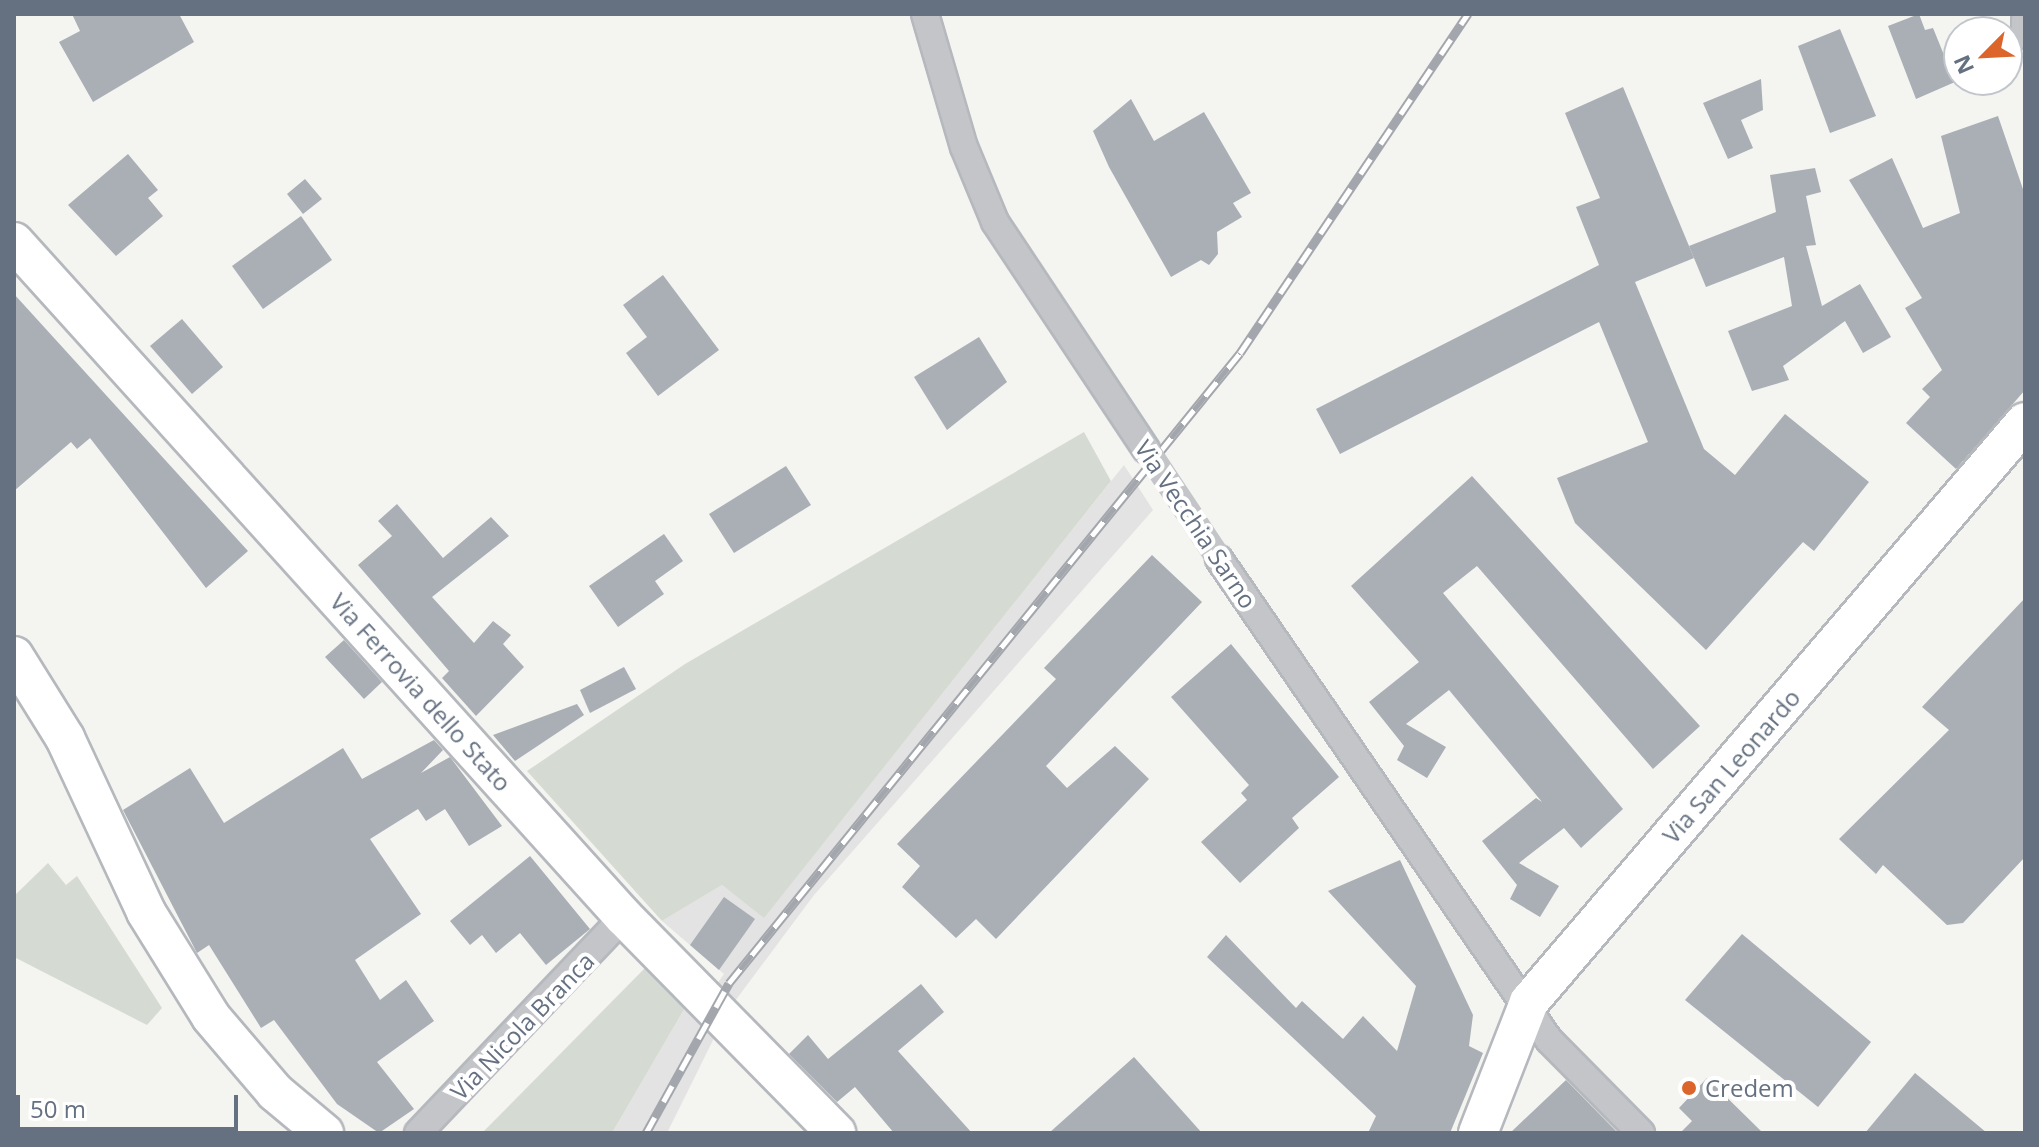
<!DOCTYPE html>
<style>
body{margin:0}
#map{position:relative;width:2039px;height:1147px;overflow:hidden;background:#f4f4f1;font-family:"Open Sans",sans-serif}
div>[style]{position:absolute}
.built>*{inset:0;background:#e2e3e2}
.green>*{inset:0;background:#d5dbd2}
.building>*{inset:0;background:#a9afb5}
.roads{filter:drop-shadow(2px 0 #b5b8bd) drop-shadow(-2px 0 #b5b8bd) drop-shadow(0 2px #b5b8bd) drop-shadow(0 -2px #b5b8bd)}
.street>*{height:26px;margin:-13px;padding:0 13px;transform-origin:13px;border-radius:13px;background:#c3c5c9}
.secondary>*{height:38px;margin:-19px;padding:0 19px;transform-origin:19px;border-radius:19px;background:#fff}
.rail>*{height:9px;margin-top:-4.5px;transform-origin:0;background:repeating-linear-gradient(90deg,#fff 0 18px,#a3a7ad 0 36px);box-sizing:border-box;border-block:2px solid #a3a7ad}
.street-bridge>*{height:26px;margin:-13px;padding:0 13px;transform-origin:13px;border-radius:13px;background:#c3c5c9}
.dots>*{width:22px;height:22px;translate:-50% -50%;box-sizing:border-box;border:4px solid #fff;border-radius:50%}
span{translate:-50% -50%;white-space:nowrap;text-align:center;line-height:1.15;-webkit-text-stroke:8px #fff;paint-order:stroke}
.street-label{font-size:24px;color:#657181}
.poi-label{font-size:24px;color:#657181}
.left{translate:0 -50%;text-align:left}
.frame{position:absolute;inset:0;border:16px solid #657181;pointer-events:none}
.north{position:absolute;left:1943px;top:16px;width:80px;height:80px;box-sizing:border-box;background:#fff;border:2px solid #c1c6cd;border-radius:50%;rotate:246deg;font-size:22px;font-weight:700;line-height:32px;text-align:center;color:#657181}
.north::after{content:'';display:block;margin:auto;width:28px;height:36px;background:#db652a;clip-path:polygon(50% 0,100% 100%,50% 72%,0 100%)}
.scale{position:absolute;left:16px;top:1095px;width:222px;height:36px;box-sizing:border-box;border:4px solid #657181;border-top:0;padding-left:10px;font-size:24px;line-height:28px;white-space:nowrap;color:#657181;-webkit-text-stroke:6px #fff;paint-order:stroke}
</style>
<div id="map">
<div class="built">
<div style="clip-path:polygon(1124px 465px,1153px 510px,814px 895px,735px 1001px,717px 984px,724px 974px,662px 921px,722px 885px,764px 917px)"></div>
<div style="clip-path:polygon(686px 1006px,714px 1038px,667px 1133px,612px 1133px)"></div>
</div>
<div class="green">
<div style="clip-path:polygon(1084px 432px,1111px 481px,764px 918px,722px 885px,662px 921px,527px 771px,685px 664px)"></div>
<div style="clip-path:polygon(48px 863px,66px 885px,77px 876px,162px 1008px,147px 1025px,14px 957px,14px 896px)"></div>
<div style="clip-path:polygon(645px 968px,686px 1006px,612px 1133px,482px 1133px)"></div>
</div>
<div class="building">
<div style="clip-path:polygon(72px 14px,179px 14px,194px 42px,93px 102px,59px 42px,80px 31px)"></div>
<div style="clip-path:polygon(1919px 14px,1925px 30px,1933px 28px,1955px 82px,1916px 99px,1888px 26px)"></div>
<div style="clip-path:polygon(1840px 29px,1876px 116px,1830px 133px,1798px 46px)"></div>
<div style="clip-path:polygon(1761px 79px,1763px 110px,1741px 120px,1753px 148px,1728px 159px,1703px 103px)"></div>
<div style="clip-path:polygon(1623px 87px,1694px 258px,1635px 282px,1704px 449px,1735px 475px,1785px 414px,1869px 482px,1814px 551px,1803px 542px,1706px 650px,1575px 523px,1557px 478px,1648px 442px,1599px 322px,1340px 454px,1316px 409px,1599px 265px,1576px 207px,1600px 198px,1565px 113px)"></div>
<div style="clip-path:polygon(1131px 99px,1154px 141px,1204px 112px,1251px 193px,1233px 203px,1242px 217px,1217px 232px,1218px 254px,1209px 265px,1201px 260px,1171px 277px,1109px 167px,1093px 131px)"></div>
<div style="clip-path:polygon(1998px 116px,2025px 195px,2025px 390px,1956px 469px,1906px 423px,1930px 397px,1922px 389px,1942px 370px,1905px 308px,1922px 298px,1849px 180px,1892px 158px,1923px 228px,1960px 213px,1941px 136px)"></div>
<div style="clip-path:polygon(128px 154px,158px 190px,148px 198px,163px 216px,116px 256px,68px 205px)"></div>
<div style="clip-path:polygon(1815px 168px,1821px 192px,1806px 196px,1816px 245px,1806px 246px,1822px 306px,1860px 284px,1891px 337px,1863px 353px,1845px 321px,1783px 366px,1789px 380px,1752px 391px,1728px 331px,1792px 306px,1784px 257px,1706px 287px,1689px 246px,1776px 212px,1770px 175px)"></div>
<div style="clip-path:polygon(305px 179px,322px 199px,303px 214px,287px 194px)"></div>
<div style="clip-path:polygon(301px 216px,332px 260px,263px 309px,232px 266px)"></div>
<div style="clip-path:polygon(663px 275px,719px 350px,658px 396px,626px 353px,647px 337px,623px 305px)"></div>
<div style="clip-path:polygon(14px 294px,248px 551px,206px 588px,90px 438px,77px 449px,71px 442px,14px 491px)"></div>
<div style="clip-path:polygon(182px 319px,223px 367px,192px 394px,150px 346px)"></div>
<div style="clip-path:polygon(979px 337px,1007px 382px,947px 430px,914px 377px)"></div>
<div style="clip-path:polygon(786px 466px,811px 505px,734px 553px,709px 514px)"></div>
<div style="clip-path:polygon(1472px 476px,1700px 726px,1653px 769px,1477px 566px,1443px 593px,1623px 809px,1581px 848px,1564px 828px,1519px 863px,1559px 886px,1540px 917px,1510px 899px,1517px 885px,1482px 841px,1536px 798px,1542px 802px,1449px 690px,1406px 724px,1446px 747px,1427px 778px,1397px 760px,1404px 746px,1369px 702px,1419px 662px,1351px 586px)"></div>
<div style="clip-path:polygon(397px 504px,443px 558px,491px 517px,509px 536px,432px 597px,474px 643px,493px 621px,511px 635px,503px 644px,524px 667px,476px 716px,442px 678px,449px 671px,358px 565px,392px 536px,378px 521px)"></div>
<div style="clip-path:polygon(664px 534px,683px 561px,655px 581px,664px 594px,618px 627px,589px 586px)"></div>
<div style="clip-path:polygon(1152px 555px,1202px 602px,1046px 766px,1067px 788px,1115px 746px,1149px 779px,996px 939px,976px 919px,956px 938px,902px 887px,920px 866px,897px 844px,1056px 679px,1044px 668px)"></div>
<div style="clip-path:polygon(2025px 598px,2025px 857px,1963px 923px,1947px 925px,1883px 865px,1876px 874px,1839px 839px,1949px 730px,1922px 707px)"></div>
<div style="clip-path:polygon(344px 640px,382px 682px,364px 699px,325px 657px)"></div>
<div style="clip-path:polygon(1231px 644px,1339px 777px,1292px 818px,1299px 828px,1240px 883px,1201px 842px,1247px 800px,1241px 793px,1249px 785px,1171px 697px)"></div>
<div style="clip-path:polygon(624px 667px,636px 689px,590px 713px,580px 690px)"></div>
<div style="clip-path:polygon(577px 704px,584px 715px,515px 761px,493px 735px)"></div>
<div style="clip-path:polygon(434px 740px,443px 750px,421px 773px,450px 757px,502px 826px,469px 846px,445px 809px,426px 821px,418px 809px,370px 839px,421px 914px,355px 960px,380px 1000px,406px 980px,434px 1021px,377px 1062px,414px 1109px,379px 1133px,337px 1104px,274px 1020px,261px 1028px,209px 945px,197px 953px,123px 810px,190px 768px,224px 823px,343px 748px,362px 779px)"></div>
<div style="clip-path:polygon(530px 856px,590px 929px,546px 965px,520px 933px,496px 953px,482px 935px,470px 945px,450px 921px)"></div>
<div style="clip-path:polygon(1400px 860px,1473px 1015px,1469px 1046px,1483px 1053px,1450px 1133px,1368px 1133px,1376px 1116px,1207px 957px,1226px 935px,1296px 1008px,1302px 1001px,1343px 1039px,1363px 1016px,1397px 1051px,1416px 986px,1328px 891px)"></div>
<div style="clip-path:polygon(724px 897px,755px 919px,719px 970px,690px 945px)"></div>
<div style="clip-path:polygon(1742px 934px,1871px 1042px,1818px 1107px,1685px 1000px)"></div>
<div style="clip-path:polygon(921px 984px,944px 1012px,898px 1051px,972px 1133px,894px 1133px,855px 1087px,837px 1102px,789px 1054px,808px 1035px,828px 1059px)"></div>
<div style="clip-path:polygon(1134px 1057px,1202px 1133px,1049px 1133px)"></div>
<div style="clip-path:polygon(1915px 1073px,1987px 1133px,1865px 1133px)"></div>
<div style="clip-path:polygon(1707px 1078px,1763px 1133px,1680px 1133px,1692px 1121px,1679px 1108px)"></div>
<div style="clip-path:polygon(1566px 1080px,1618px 1133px,1510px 1133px)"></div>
</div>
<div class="roads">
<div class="street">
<div style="left:925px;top:14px;width:139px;rotate:73.7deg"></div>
<div style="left:964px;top:147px;width:81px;rotate:67.5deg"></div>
<div style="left:995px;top:222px;width:273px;rotate:56.4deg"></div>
<div style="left:2025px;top:20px;width:15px;rotate:90deg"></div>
<div style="left:1219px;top:559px;width:583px;rotate:55.55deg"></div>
<div style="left:1549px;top:1040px;width:131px;rotate:45.3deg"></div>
<div style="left:418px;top:1133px;width:298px;rotate:-46.4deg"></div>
</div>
<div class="secondary">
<div style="left:14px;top:242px;width:910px;rotate:47.9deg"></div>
<div style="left:624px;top:917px;width:303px;rotate:45.5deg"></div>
<div style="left:14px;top:656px;width:97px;rotate:58.1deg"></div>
<div style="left:65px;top:738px;width:192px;rotate:65deg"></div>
<div style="left:146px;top:912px;width:123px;rotate:58.2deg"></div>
<div style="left:211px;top:1017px;width:99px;rotate:49.5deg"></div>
<div style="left:275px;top:1092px;width:64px;rotate:39.9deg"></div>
<div style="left:1478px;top:1133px;width:141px;rotate:-68.7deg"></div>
<div style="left:1529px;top:1002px;width:763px;rotate:-49.46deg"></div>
</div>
</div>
<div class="rail">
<div style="left:646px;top:1133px;width:171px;rotate:-61deg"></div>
<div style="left:729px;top:983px;width:811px;rotate:-50.95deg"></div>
<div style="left:1240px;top:353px;width:409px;rotate:-56.1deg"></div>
</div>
<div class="street-bridge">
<div style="left:1146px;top:449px;width:132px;rotate:56.4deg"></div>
</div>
<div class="dots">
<div style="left:1689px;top:1088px;background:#db652a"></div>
</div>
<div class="street-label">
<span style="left:1196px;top:524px;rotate:56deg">Via Vecchia Sarno</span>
<span style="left:421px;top:692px;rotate:48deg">Via Ferrovia dello Stato</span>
<span style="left:1731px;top:766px;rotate:-49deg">Via San Leonardo</span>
<span style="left:522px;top:1026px;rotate:-46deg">Via Nicola Branca</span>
</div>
<div class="poi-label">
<span class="left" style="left:1705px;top:1088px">Credem</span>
</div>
<div class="frame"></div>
<div class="north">N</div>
<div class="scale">50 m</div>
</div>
